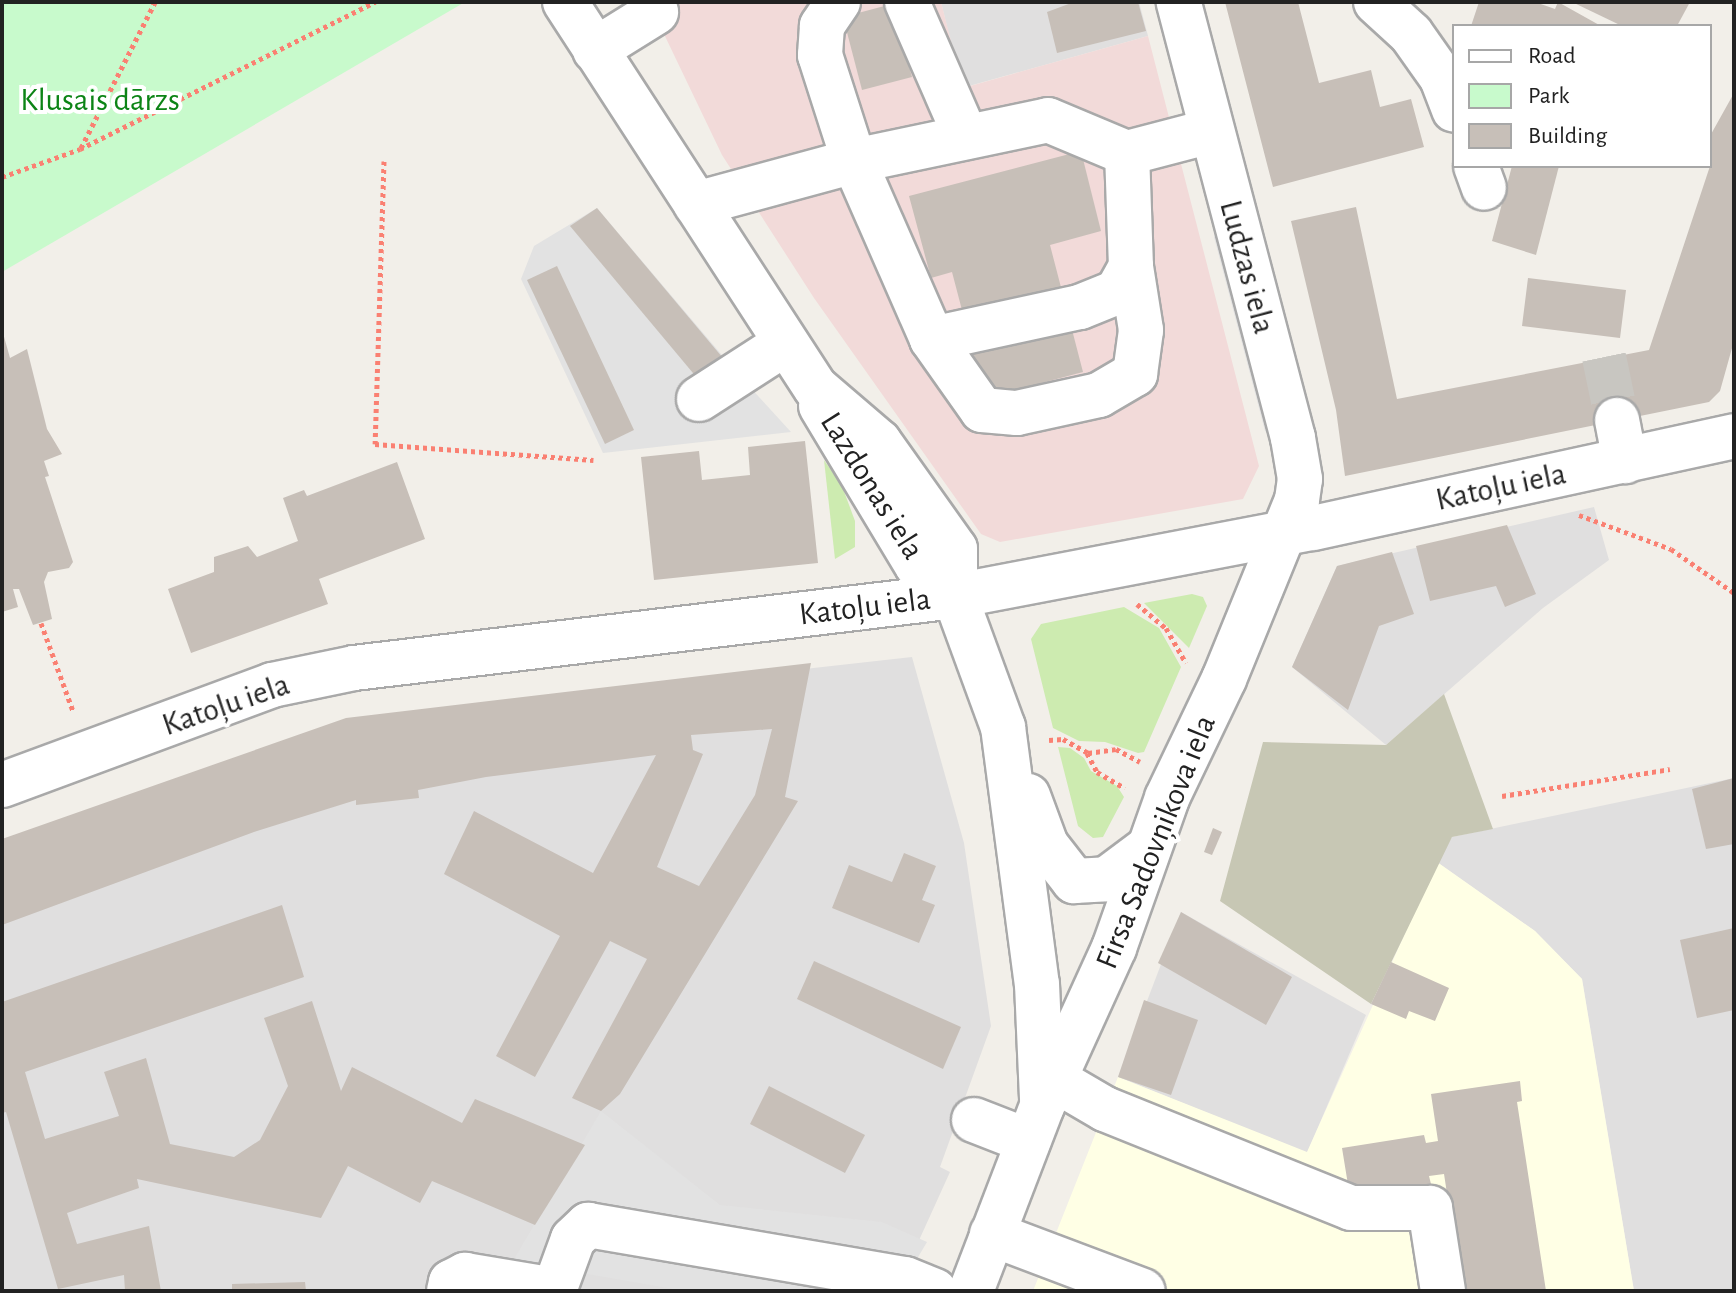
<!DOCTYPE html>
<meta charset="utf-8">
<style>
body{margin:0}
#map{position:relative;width:1736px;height:1293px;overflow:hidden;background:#f2efe9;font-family:"Alegreya Sans",sans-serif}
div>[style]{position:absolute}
.residential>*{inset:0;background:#e0dfdf}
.commercial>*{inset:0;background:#f2dad9}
.education>*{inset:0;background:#ffffe5}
.construction>*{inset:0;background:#c7c7b4}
.grass>*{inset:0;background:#cdebb0}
.park>*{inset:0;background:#c8facc}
.parking>*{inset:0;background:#e2e2e2}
.building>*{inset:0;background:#c7bfb8}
.minor-tunnel>*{height:44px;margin-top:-22px;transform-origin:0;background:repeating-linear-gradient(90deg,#c8c6c1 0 44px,transparent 0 66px)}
.path>*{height:5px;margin-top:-2.5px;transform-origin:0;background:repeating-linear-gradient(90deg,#fa8072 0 4px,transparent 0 8px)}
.roads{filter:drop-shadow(2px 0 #a9a9a9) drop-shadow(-2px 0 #a9a9a9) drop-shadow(0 2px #a9a9a9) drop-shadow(0 -2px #a9a9a9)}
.minor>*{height:44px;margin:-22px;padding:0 22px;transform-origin:22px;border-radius:22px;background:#fff}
span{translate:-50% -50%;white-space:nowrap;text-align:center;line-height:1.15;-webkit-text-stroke:8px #fff;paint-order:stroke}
.park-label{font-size:32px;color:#0c8416}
.street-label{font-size:32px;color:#222}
.frame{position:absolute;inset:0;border:4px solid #222;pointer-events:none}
.legend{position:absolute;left:1452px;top:24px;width:260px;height:144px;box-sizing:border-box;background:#fff;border:2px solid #a7a7a7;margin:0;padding:10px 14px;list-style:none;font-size:24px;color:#222}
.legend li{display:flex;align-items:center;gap:16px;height:40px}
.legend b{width:40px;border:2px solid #a7a7a7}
</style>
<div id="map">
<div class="residential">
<div style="clip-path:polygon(941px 2px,1139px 2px,1148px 36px,962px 88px)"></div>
<div style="clip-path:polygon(1594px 507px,1609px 560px,1543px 608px,1386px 745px,1292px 667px,1337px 566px)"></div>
<div style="clip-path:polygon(912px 657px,964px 843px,991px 1026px,940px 1167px,950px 1172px,896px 1291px,2px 1291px,2px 841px,345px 720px)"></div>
<div style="clip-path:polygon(1734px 778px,1734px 1291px,1634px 1291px,1582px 979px,1535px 931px,1437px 862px,1452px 837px)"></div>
<div style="clip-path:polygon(1181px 912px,1366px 1015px,1307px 1153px,1118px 1077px)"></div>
</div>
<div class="commercial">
<div style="clip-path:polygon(665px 2px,941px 2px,963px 88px,1148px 36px,1259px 466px,1243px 499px,1000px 542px,981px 534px,814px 298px,722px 155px,651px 7px)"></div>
</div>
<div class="education">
<div style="clip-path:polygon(1437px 862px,1535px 931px,1582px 979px,1634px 1291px,1033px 1291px,1118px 1077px,1307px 1152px)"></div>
</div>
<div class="construction">
<div style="clip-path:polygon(1444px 694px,1493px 829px,1452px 837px,1371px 1004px,1220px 901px,1263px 742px,1386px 745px)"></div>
</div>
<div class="grass">
<div style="clip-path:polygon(824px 460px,842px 486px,855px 521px,855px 547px,835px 559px)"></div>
<div style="clip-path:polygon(1192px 594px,1203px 597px,1207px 606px,1189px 648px,1144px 603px)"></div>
<div style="clip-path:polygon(1124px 607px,1159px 628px,1181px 667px,1144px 752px,1138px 753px,1105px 742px,1079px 741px,1053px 728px,1031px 639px,1041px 624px)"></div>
<div style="clip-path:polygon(1058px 747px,1070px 748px,1084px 758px,1091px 771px,1117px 786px,1124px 797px,1103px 837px,1093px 838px,1078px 826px)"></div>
</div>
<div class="park">
<div style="clip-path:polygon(2px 2px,465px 2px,2px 272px)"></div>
</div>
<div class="parking">
<div style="clip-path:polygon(597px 208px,738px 374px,791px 432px,603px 453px,521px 279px,534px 246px)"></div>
<div style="clip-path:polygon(1222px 211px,1284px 447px,1265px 431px,1214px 237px)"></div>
<div style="clip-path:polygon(601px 1111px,720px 1205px,882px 1222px,927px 1242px,898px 1291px,685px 1291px,513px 1261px)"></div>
</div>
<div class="building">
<div style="clip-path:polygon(1074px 2px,1138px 2px,1146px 31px,1057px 53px,1047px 12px)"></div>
<div style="clip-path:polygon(1225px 2px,1298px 2px,1319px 83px,1371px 70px,1380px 107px,1411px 99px,1424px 147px,1273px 187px)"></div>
<div style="clip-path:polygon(1479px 2px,1535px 2px,1555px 9px,1558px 2px,1601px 26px,1471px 26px)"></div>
<div style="clip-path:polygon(1572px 2px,1690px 2px,1677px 26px,1622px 26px)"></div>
<div style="clip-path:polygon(892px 4px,912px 77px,862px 90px,843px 17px)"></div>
<div style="clip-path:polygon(1734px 93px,1734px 341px,1720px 391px,1709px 402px,1345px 476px,1336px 410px,1291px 221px,1356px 207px,1397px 399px,1649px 350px,1710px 166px,1710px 136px)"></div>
<div style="clip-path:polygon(1081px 151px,1101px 231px,1050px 245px,1083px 372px,985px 398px,952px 272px,931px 278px,909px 196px)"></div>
<div style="clip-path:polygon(1512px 166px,1559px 166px,1536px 255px,1492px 241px)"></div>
<div style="clip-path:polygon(597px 208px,728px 364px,703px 385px,570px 226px)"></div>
<div style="clip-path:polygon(557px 266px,634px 430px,605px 444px,527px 280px)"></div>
<div style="clip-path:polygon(1528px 278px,1626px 290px,1620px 338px,1522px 326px)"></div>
<div style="clip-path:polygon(3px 333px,10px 358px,27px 349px,47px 429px,62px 454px,44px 461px,49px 476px,45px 477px,73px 562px,69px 568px,48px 572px,44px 582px,52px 619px,33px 625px,19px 589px,13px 589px,18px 607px,2px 612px)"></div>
<div style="clip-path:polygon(805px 441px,818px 563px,654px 580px,641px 457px,699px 451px,702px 480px,750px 475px,748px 447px)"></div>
<div style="clip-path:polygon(397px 462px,425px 539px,319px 579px,328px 604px,191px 653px,168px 589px,214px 572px,214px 557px,248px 546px,257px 557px,298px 541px,283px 498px,304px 490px,307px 496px)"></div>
<div style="clip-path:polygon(1507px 525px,1536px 594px,1505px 607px,1496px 586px,1430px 601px,1416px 546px)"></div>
<div style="clip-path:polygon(1392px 552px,1414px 614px,1379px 626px,1348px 710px,1292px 667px,1337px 566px)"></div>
<div style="clip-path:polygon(evenodd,811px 663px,785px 797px,798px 801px,620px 1094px,601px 1111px,572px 1098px,647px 959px,610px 941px,535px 1077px,496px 1056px,560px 936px,444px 874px,474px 811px,593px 873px,656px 755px,486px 777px,418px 790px,419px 798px,356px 805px,356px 800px,257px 831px,2px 925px,2px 839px,346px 718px,811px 663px,772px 729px,755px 795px,699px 886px,657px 867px,703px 754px,693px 750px,691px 735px,772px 729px)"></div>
<div style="clip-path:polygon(1734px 778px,1734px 844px,1706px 849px,1692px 789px)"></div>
<div style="clip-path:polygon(1213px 828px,1222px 832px,1212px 855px,1204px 852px)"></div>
<div style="clip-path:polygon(904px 853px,936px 866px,922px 900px,935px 905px,919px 943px,832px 908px,849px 865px,892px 882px)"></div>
<div style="clip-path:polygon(282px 905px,304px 977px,25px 1072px,45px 1139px,119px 1116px,104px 1072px,146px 1058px,170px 1144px,234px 1157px,260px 1140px,288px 1086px,264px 1018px,312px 1001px,341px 1091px,352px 1067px,462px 1123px,475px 1099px,585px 1145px,535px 1225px,432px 1181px,420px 1203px,348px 1166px,321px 1218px,137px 1179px,139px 1188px,67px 1213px,77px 1244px,149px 1226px,161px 1291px,125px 1291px,124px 1275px,58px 1289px,6px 1112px,2px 1113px,2px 1002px)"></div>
<div style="clip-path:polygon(1181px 912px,1292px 977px,1266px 1025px,1158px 963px)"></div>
<div style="clip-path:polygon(1734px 928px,1734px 1010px,1697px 1018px,1680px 940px)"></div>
<div style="clip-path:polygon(814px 961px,961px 1027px,943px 1069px,797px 999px)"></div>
<div style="clip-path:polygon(1391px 962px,1449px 988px,1435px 1021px,1409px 1011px,1406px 1019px,1371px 1004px)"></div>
<div style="clip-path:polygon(1144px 1000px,1198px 1020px,1171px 1095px,1118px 1077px)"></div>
<div style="clip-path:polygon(1520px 1081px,1522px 1101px,1517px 1102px,1546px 1291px,1462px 1291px,1444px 1174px,1429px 1176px,1431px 1184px,1350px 1197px,1342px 1148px,1424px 1135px,1426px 1143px,1438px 1141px,1431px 1094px)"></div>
<div style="clip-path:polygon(769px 1086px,865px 1135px,845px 1173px,750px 1124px)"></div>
<div style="clip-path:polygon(305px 1282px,306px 1291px,232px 1291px,232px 1284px)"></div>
</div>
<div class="minor-tunnel">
<div style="left:1604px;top:357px;width:64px;rotate:78.3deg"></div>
</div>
<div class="path">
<div style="left:81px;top:148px;width:164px;rotate:-63.1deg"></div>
<div style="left:384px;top:161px;width:283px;rotate:91.8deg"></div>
<div style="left:375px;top:444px;width:219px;rotate:4.2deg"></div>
<div style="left:2px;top:177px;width:83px;rotate:-19.7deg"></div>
<div style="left:80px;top:149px;width:330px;rotate:-26.5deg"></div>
<div style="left:1579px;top:515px;width:98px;rotate:20.3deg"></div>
<div style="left:1671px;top:549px;width:77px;rotate:34.9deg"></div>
<div style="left:1137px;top:604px;width:38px;rotate:40deg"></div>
<div style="left:1166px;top:628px;width:40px;rotate:60.3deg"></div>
<div style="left:41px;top:623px;width:94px;rotate:70deg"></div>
<div style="left:1049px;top:740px;width:14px;rotate:-4deg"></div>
<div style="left:1063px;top:739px;width:29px;rotate:29deg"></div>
<div style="left:1088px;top:753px;width:28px;rotate:-8deg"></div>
<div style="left:1116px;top:749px;width:27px;rotate:28deg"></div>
<div style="left:1087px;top:753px;width:21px;rotate:62deg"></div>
<div style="left:1097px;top:772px;width:32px;rotate:30deg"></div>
<div style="left:1502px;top:796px;width:170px;rotate:-9.1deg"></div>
</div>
<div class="roads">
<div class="minor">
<div style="left:565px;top:2px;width:460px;rotate:57deg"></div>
<div style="left:816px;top:388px;width:83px;rotate:40.6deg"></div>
<div style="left:879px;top:442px;width:131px;rotate:54.6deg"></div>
<div style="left:955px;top:549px;width:47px;rotate:90deg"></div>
<div style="left:955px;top:596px;width:140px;rotate:69.9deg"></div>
<div style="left:1003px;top:727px;width:259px;rotate:82.5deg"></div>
<div style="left:1037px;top:984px;width:116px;rotate:87.5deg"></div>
<div style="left:838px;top:2px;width:29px;rotate:124deg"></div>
<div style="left:822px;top:26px;width:29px;rotate:94deg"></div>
<div style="left:820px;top:55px;width:111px;rotate:72.2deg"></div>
<div style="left:854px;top:161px;width:194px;rotate:66.3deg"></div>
<div style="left:932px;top:339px;width:87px;rotate:54.8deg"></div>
<div style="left:982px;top:410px;width:35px;rotate:5deg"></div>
<div style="left:1017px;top:413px;width:84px;rotate:-12.4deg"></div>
<div style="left:1099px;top:395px;width:42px;rotate:-30.3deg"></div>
<div style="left:1135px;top:374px;width:44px;rotate:-82.2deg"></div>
<div style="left:1141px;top:330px;width:64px;rotate:-99deg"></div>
<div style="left:1131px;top:267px;width:114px;rotate:-92deg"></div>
<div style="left:907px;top:2px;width:147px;rotate:66.4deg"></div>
<div style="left:1376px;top:2px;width:47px;rotate:42.4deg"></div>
<div style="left:1411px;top:34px;width:54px;rotate:54.8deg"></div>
<div style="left:1442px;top:78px;width:34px;rotate:69deg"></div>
<div style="left:595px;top:50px;width:72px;rotate:-31.9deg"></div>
<div style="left:1476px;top:166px;width:23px;rotate:70deg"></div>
<div style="left:696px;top:204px;width:164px;rotate:-15.2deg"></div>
<div style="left:854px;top:161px;width:198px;rotate:-11.9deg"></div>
<div style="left:1048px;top:120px;width:86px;rotate:22.7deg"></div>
<div style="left:1127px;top:153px;width:87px;rotate:-14.7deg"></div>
<div style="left:932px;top:339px;width:151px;rotate:-12.2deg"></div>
<div style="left:1080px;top:307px;width:40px;rotate:-22deg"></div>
<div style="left:1117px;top:292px;width:29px;rotate:-61deg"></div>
<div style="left:699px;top:399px;width:103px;rotate:-32.8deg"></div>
<div style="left:821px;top:406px;width:186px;rotate:58.9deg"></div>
<div style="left:917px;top:565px;width:49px;rotate:39.2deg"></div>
<div style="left:1617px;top:420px;width:42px;rotate:79deg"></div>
<div style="left:2px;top:785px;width:288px;rotate:-20.3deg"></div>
<div style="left:272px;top:685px;width:84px;rotate:-11.7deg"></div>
<div style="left:354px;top:668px;width:605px;rotate:-6.83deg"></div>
<div style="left:955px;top:596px;width:364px;rotate:-10.8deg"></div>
<div style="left:1313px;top:528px;width:431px;rotate:-12.3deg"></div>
<div style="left:1028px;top:796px;width:52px;rotate:69.8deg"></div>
<div style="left:1046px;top:845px;width:46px;rotate:52.1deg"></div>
<div style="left:1074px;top:881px;width:33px;rotate:-3deg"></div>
<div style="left:1107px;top:879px;width:50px;rotate:-36.9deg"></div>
<div style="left:1057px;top:1081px;width:56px;rotate:30.3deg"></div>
<div style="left:1105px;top:1109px;width:265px;rotate:21.9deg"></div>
<div style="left:1351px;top:1208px;width:79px"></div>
<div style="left:1430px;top:1208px;width:84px;rotate:81.1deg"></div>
<div style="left:974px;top:1120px;width:58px;rotate:21.3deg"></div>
<div style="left:992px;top:1234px;width:161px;rotate:20.7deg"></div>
<div style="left:449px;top:1291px;width:9px;rotate:-77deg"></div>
<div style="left:451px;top:1282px;width:16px;rotate:-27deg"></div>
<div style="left:465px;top:1275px;width:91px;rotate:9.5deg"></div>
<div style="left:554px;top:1291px;width:55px;rotate:-69.9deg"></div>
<div style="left:573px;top:1239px;width:21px;rotate:-43deg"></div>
<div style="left:588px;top:1225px;width:322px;rotate:9.7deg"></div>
<div style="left:905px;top:1279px;width:32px;rotate:22deg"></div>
<div style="left:971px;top:1291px;width:198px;rotate:-69deg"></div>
<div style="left:1042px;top:1106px;width:174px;rotate:-65.5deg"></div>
<div style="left:1114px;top:948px;width:159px;rotate:-70.5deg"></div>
<div style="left:1167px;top:798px;width:132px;rotate:-64.4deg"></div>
<div style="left:1224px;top:679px;width:193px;rotate:-67.8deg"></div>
<div style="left:1297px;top:500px;width:21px;rotate:-82deg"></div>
<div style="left:1300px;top:479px;width:42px;rotate:-99.7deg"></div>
<div style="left:1293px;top:438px;width:451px;rotate:-104.7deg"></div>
</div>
</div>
<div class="park-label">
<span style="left:100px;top:100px">Klusais dārzs</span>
</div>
<div class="street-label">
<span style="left:1247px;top:267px;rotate:75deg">Ludzas iela</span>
<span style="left:872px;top:486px;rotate:58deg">Lazdonas iela</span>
<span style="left:1501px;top:487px;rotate:-12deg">Katoļu iela</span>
<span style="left:865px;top:607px;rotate:-7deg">Katoļu iela</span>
<span style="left:226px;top:705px;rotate:-19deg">Katoļu iela</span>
<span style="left:1156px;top:842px;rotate:-68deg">Firsa Sadovņikova iela</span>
</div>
<div class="frame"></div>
<ul class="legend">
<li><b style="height:10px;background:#fff"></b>Road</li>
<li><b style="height:22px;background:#c8facc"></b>Park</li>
<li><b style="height:22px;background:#c7bfb8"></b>Building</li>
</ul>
</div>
